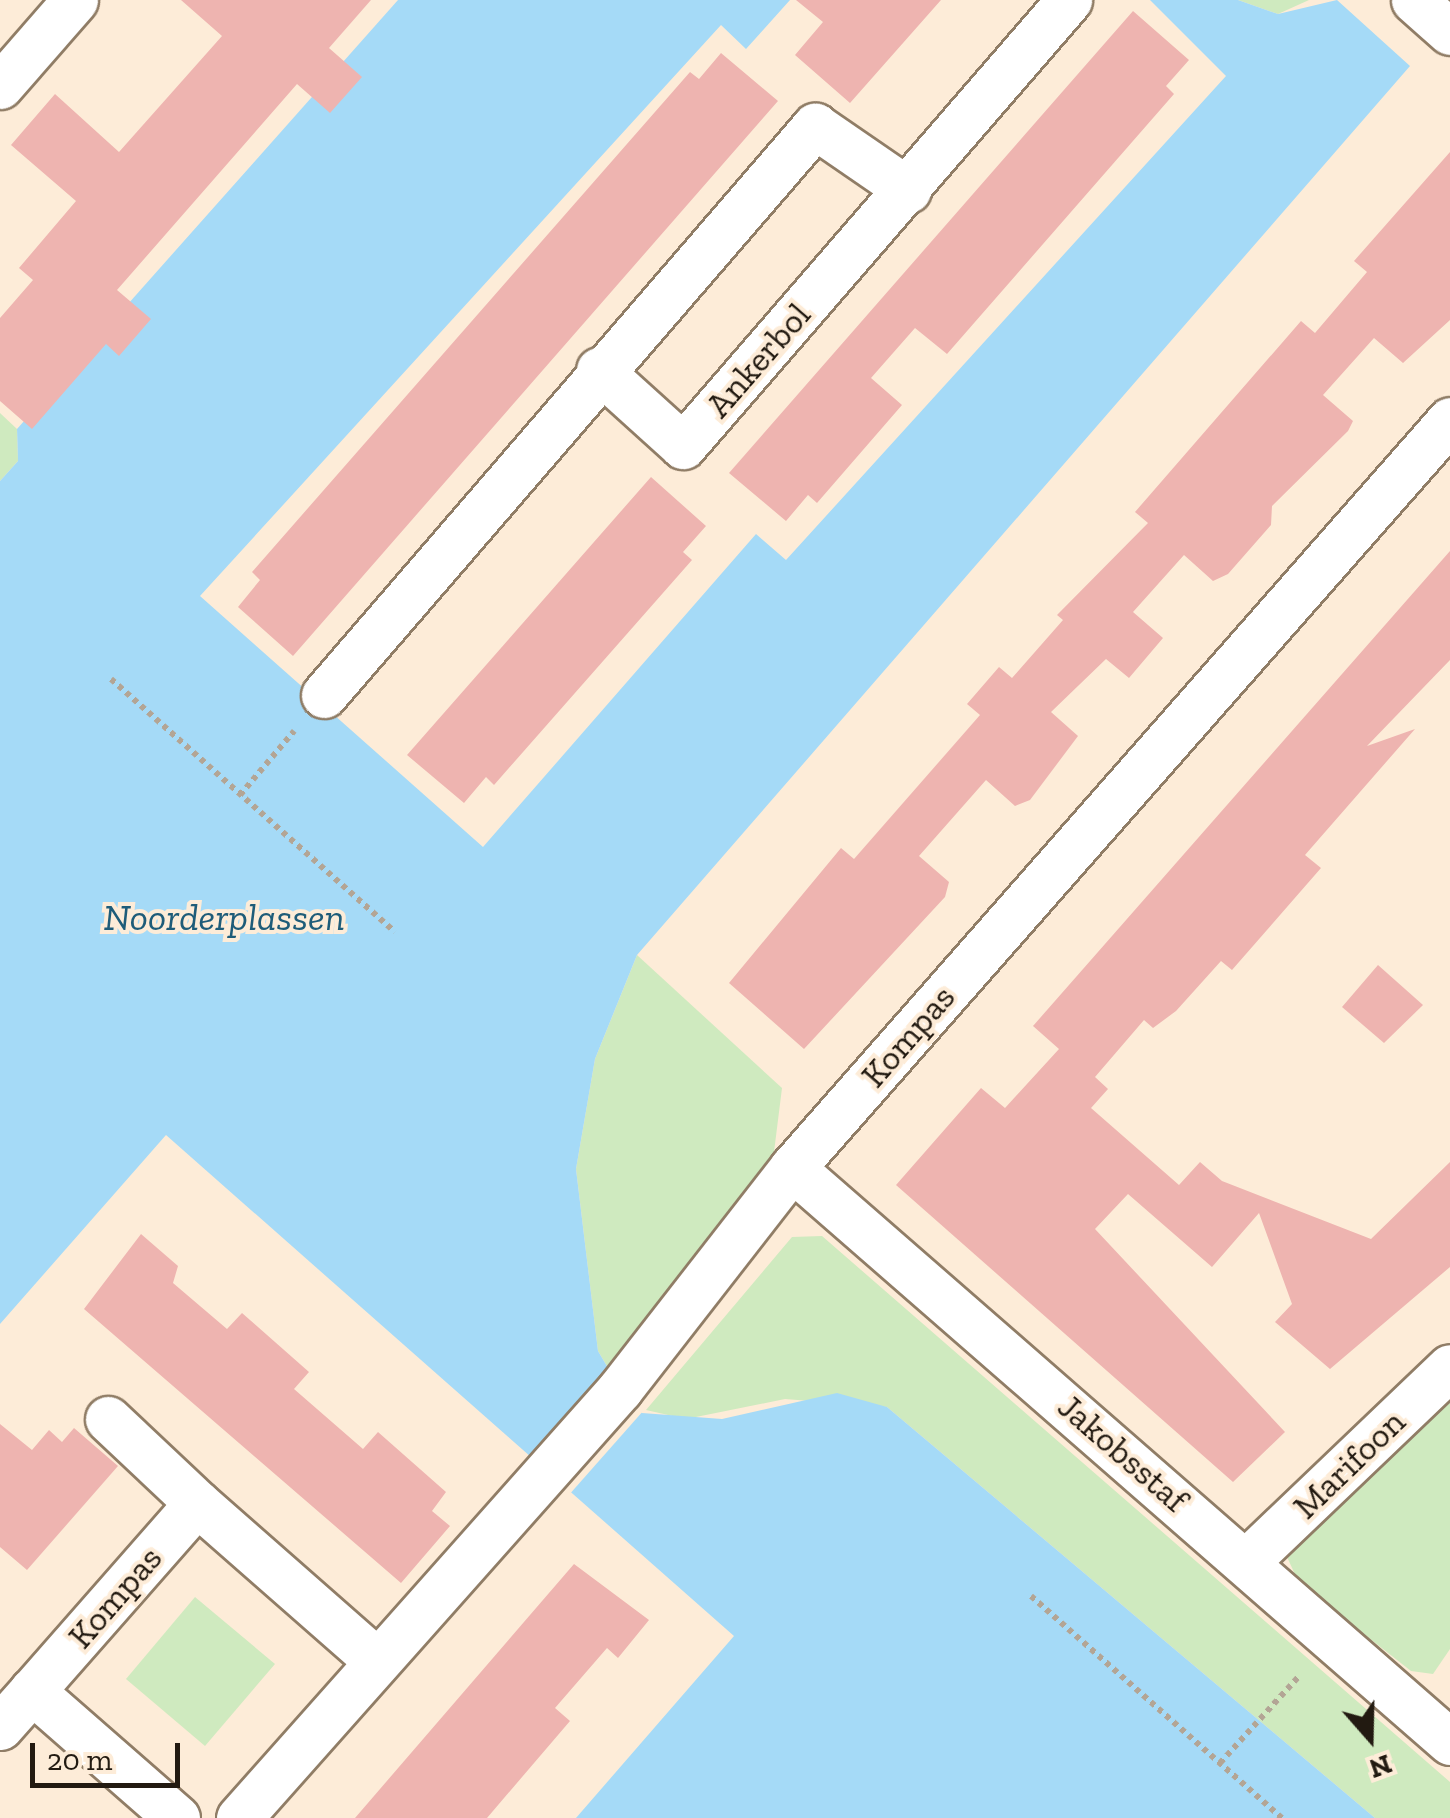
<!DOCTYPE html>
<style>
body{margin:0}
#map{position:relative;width:1450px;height:1818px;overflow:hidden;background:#fdecd8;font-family:"Zilla Slab",serif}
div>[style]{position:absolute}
.green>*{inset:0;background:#cfeabf}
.water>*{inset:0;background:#a5daf7}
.pier>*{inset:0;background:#fdecd8}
.building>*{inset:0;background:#eeb4b0}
.path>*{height:6px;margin-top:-3px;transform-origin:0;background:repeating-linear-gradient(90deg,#b3a595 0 5px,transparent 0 10px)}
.roads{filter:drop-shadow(2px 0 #907d66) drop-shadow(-2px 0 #907d66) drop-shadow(0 2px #907d66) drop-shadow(0 -2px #907d66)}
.minor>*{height:45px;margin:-22.5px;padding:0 22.5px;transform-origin:22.5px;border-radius:22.5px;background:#fff}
span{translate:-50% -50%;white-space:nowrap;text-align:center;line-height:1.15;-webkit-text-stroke:8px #fdecd8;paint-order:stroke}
.street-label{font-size:35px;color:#221a11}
.water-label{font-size:38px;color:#1e5c79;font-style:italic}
.north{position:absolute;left:1320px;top:1688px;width:100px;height:100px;-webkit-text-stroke:8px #fdecd8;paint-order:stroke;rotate:160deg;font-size:28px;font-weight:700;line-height:40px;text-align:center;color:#221a11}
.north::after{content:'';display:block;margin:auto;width:35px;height:45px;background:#221a11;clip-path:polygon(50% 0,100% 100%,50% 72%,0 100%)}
.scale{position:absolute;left:30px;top:1743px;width:150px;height:45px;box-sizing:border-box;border:5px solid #221a11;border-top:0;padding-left:12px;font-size:30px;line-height:35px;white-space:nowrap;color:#221a11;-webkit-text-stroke:8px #fdecd8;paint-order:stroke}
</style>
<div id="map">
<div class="green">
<div style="clip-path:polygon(1238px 0,1309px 0,1278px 14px)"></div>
<div style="clip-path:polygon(0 413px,17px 429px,18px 461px,0 481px)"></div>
<div style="clip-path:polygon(637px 955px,782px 1088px,774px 1152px,608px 1368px,598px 1351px,576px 1169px,595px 1059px)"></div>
<div style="clip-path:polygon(822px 1236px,1450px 1782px,1450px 1818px,1375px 1818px,887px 1407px,785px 1399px,686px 1419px,646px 1410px,792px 1237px)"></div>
<div style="clip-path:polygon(1450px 1401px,1450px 1649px,1433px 1674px,1411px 1671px,1299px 1583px,1287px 1557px)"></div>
<div style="clip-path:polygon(195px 1597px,275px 1664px,205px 1746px,126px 1679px)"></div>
</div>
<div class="water">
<div style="clip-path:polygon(398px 0,790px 0,746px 49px,721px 25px,200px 596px,483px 847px,756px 534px,786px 560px,1226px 76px,1150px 0,1238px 0,1278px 14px,1337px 0,1410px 66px,637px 955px,595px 1059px,576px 1169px,598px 1351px,608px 1368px,601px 1377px,642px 1413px,722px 1419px,837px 1393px,887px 1407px,1375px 1818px,576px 1818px,734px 1636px,166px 1135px,0 1324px,0 481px,18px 461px,17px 429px)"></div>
</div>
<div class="pier">
<div style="clip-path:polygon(604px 1375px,644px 1410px,568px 1496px,528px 1461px)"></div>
</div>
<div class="building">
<div style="clip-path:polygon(181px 0,371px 0,329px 48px,362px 77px,330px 113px,297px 84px,117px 290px,151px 319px,119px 356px,106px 344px,32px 429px,0 401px,0 318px,33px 280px,19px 268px,76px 201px,11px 145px,55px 94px,119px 152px,222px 36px)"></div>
<div style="clip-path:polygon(796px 0,941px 0,850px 103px,795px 55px,823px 22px)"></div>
<div style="clip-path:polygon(1133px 11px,1189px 60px,1166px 86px,1174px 94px,947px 354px,915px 328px,871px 378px,902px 405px,817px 503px,808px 495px,786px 521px,729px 473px)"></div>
<div style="clip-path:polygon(721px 53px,778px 101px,293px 656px,238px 607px,260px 580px,252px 572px,690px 72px,699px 79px)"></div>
<div style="clip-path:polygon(1450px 152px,1450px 320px,1403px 363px,1374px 338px,1323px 395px,1353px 421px,1348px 431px,1272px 506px,1271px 525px,1228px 574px,1213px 581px,1184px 555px,1133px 612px,1163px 638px,1129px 678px,1106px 659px,1051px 712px,1078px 736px,1030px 800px,1015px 806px,986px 780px,919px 856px,949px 882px,945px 897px,804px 1049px,729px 983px,841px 848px,854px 859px,980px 715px,967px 704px,999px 667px,1012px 678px,1063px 620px,1057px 615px,1148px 523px,1135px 512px,1301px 321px,1315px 333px,1367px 272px,1354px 261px)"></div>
<div style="clip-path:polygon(651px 477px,706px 526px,683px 552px,692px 560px,494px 785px,486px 777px,464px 803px,407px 755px)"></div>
<div style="clip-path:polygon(1450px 551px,1450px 660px,1367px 746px,1415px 729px,1305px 855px,1321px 868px,1232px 970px,1221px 961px,1176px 1011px,1153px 1028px,1144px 1020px,1095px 1077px,1108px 1089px,1091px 1108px,1179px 1185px,1200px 1162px,1222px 1181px,1371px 1239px,1450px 1162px,1450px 1267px,1330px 1369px,1275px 1322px,1292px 1304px,1259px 1213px,1212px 1267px,1128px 1194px,1095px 1229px,1285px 1432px,1233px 1482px,896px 1185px,981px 1088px,1005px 1108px,1059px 1049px,1033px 1026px)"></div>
<div style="clip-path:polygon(1378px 965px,1423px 1005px,1384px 1043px,1342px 1007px)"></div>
<div style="clip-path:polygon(141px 1234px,178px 1266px,173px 1283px,227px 1329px,242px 1313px,309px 1372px,294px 1389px,363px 1449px,378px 1432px,446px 1492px,432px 1511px,450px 1526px,401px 1583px,84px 1309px)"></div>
<div style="clip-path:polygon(0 1424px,32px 1450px,49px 1430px,62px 1442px,74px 1428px,118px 1466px,27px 1570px,0 1547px)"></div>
<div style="clip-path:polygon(574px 1564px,649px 1620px,618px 1658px,607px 1648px,555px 1708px,570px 1721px,487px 1818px,355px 1818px)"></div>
</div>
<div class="path">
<div style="left:111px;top:679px;width:380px;rotate:41.7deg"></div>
<div style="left:240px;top:795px;width:84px;rotate:-49.8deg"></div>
<div style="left:1031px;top:1596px;width:335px;rotate:41.5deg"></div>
<div style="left:1220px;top:1763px;width:119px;rotate:-47.7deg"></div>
</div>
<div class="roads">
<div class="minor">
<div style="left:1414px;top:0;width:48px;rotate:41.6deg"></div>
<div style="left:0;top:86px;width:114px;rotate:-48.9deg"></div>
<div style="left:599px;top:370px;width:113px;rotate:42.1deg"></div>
<div style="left:683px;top:446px;width:590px;rotate:-49.12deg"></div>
<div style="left:324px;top:695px;width:752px;rotate:-49.21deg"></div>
<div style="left:815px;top:126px;width:113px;rotate:34.5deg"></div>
<div style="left:792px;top:1168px;width:873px;rotate:41.1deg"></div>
<div style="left:108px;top:1419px;width:122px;rotate:43.3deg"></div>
<div style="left:1248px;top:1560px;width:279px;rotate:-43.7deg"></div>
<div style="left:0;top:1727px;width:48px;rotate:-48.4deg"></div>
<div style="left:177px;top:1818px;width:193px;rotate:-138.8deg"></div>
<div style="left:32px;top:1691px;width:250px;rotate:-48.7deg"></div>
<div style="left:197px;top:1503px;width:240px;rotate:41.3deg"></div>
<div style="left:239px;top:1818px;width:574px;rotate:-48.39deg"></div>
<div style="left:620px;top:1389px;width:280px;rotate:-52.1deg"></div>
<div style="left:792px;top:1168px;width:996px;rotate:-48.66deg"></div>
</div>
</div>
<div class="street-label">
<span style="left:758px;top:360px;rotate:-49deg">Ankerbol</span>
<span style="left:908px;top:1036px;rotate:-49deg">Kompas</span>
<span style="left:1123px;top:1453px;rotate:41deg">Jakobsstaf</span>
<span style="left:1349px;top:1464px;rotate:-44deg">Marifoon</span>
<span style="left:115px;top:1597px;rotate:-49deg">Kompas</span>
</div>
<div class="water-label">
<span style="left:224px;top:918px">Noorderplassen</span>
</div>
<div class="north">N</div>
<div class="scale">20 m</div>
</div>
